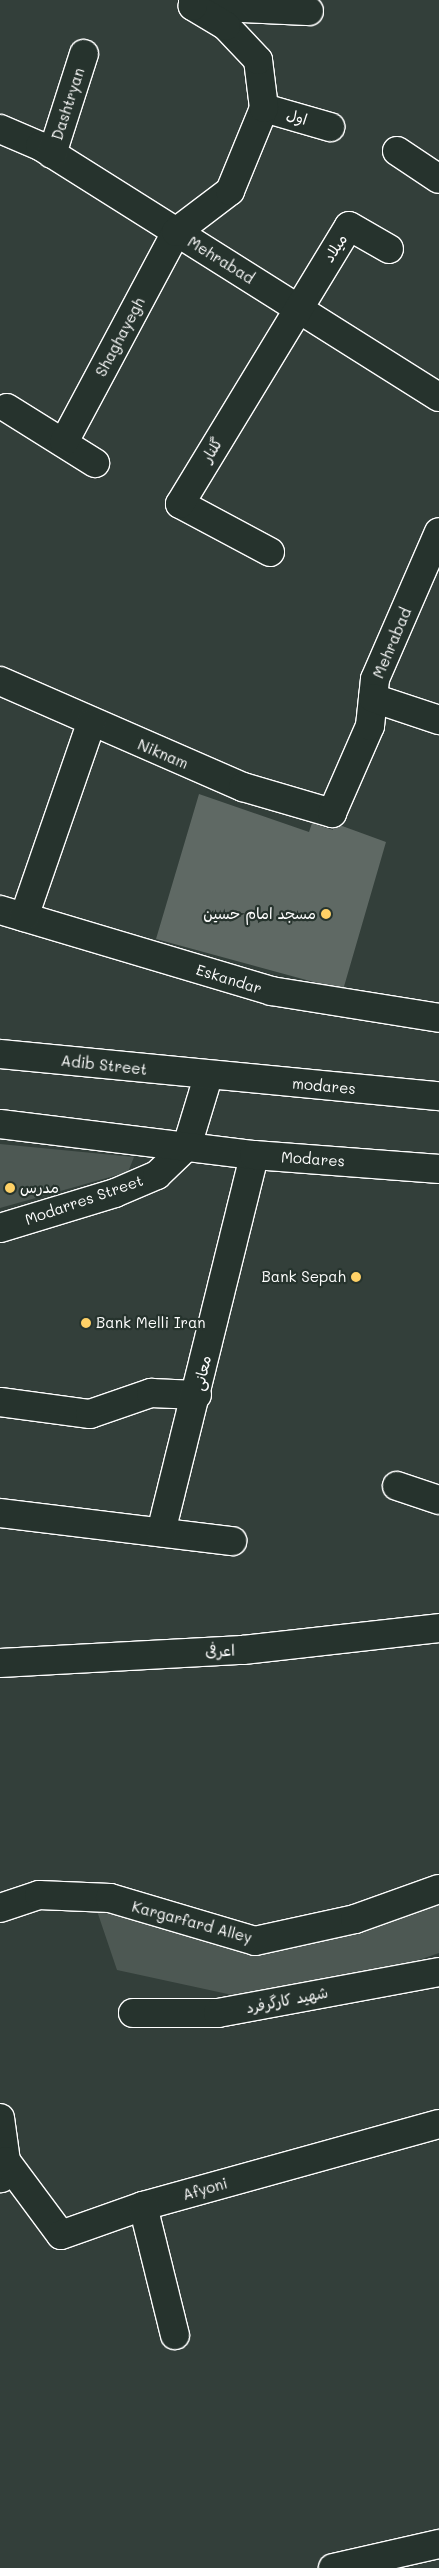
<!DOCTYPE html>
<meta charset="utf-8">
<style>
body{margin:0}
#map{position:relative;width:439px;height:2568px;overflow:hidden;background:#333f3a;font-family:Mali,"Playpen Sans Arabic",sans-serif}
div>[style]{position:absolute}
.green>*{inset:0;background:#4d5853}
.building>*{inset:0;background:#5f6964}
.roads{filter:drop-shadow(1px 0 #fff) drop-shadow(-1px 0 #fff) drop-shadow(0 1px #fff) drop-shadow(0 -1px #fff)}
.minor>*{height:28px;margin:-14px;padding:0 14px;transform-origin:14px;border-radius:14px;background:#26332d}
.secondary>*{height:28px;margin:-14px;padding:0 14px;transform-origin:14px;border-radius:14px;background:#26332d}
.primary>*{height:28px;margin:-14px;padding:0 14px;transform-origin:14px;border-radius:14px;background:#26332d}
.dots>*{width:14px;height:14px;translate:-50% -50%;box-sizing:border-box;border:2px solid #26332d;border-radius:50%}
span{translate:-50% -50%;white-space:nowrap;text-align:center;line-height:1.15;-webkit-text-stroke:4.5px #26332d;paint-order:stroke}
.street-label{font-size:15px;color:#fff}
.poi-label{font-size:15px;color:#fff}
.right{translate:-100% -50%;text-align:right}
.left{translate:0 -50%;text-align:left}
</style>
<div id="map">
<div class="green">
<div style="clip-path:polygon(0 1144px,134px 1157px,128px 1172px,0 1208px)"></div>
<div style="clip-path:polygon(439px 1901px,439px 1953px,407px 1964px,237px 1996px,117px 1970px,96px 1908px,264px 1954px,376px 1925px)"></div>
</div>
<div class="building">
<div style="clip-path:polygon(199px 794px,309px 832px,312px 823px,333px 830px,334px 823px,386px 842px,343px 990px,156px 939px)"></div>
</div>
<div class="roads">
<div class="minor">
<div style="left:197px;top:6px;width:112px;rotate:2.6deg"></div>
<div style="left:264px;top:108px;width:69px;rotate:16.1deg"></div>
<div style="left:0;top:129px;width:43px;rotate:23deg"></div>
<div style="left:40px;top:146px;width:471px;rotate:32.2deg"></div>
<div style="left:397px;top:151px;width:50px;rotate:33.7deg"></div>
<div style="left:52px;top:154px;width:105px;rotate:-72.3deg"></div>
<div style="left:7px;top:408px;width:104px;rotate:32deg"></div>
<div style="left:64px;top:442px;width:238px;rotate:-61.9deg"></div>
<div style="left:176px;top:232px;width:68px;rotate:-37.2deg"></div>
<div style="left:230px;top:191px;width:90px;rotate:-67.7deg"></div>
<div style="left:264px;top:108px;width:48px;rotate:-97.1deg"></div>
<div style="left:258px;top:60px;width:47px;rotate:-133.3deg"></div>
<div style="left:226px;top:26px;width:39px;rotate:-149deg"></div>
<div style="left:193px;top:6px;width:6px;rotate:-90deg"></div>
<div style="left:270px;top:552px;width:102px;rotate:-151.9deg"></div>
<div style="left:180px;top:504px;width:325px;rotate:-58.7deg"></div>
<div style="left:349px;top:226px;width:46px;rotate:29.9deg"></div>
<div style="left:0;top:681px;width:265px;rotate:23.6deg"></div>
<div style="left:243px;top:787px;width:93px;rotate:16.3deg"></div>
<div style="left:332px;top:813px;width:95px;rotate:-66.4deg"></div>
<div style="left:370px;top:726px;width:47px;rotate:-83.9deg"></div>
<div style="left:375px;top:679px;width:160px;rotate:-66.5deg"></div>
<div style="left:373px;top:698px;width:70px;rotate:18.4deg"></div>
<div style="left:0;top:910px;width:283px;rotate:16.6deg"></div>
<div style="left:271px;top:991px;width:170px;rotate:9.1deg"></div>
<div style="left:24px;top:917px;width:205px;rotate:-70.9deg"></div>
<div style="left:0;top:1402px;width:91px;rotate:7.6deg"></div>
<div style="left:90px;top:1414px;width:65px;rotate:-19deg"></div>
<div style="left:151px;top:1393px;width:46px;rotate:2.5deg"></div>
<div style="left:397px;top:1486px;width:44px;rotate:18.4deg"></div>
<div style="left:0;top:1513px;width:234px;rotate:6.9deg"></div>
<div style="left:161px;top:1532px;width:388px;rotate:-76.1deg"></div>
<div style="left:0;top:1663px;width:243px;rotate:-3.1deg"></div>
<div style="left:243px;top:1650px;width:197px;rotate:-6.4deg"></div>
<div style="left:0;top:1908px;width:41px;rotate:-18.4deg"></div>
<div style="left:39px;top:1895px;width:71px;rotate:2.4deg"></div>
<div style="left:110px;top:1898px;width:151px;rotate:16.5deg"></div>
<div style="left:255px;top:1941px;width:102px;rotate:-12.4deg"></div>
<div style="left:355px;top:1919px;width:89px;rotate:-19.7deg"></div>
<div style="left:133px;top:2013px;width:85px"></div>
<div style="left:218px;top:2013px;width:225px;rotate:-10.5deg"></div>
<div style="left:0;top:2118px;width:43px;rotate:82.1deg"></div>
<div style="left:6px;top:2161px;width:18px;rotate:106deg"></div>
<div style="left:6px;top:2161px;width:92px;rotate:53.4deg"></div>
<div style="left:61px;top:2235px;width:87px;rotate:-19.5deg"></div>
<div style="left:143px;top:2206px;width:307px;rotate:-15.5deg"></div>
<div style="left:143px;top:2206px;width:133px;rotate:76.1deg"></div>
<div style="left:333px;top:2568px;width:109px;rotate:-12.8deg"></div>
</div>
<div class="secondary">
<div style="left:0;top:1228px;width:120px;rotate:-16.9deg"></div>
<div style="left:115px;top:1193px;width:46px;rotate:-23.2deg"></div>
<div style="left:157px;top:1175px;width:42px;rotate:-44deg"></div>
<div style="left:187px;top:1146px;width:72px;rotate:-73.1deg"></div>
</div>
<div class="primary">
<div style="left:0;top:1054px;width:441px;rotate:5.5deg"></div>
<div style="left:0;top:1124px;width:256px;rotate:7deg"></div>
<div style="left:254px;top:1155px;width:186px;rotate:4.3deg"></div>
</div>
</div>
<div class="dots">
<div style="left:326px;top:914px;background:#ffd166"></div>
<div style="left:10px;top:1188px;background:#ffd166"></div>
<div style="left:356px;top:1277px;background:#ffd166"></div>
<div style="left:86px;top:1323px;background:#ffd166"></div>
</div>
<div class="street-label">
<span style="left:68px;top:104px;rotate:-72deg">Dashtryan</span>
<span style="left:297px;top:117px;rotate:17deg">اول</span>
<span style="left:335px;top:248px;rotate:-57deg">میلاد</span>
<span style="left:221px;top:260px;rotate:32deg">Mehrabad</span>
<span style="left:120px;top:337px;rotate:-62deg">Shaghayegh</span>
<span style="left:212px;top:450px;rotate:-59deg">گلنار</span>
<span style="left:392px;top:643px;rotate:-67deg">Mehrabad</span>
<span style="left:163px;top:754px;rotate:23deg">Niknam</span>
<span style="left:229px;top:979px;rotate:17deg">Eskandar</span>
<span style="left:104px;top:1065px;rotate:6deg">Adib Street</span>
<span style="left:324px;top:1086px;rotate:5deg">modares</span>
<span style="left:313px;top:1159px;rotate:4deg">Modares</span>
<span style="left:84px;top:1200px;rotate:-19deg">Modarres Street</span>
<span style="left:202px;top:1373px;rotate:-77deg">معانی</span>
<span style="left:220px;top:1651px;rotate:-3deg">اعرفی</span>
<span style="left:192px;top:1922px;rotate:15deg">Kargarfard Alley</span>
<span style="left:287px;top:2000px;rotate:-11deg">شهید کارگرفرد</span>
<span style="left:205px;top:2189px;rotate:-16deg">Afyoni</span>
</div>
<div class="poi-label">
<span class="right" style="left:316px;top:914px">مسجد امام حسین</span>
<span class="left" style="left:20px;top:1188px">مدرس</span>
<span class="right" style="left:346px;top:1277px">Bank Sepah</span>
<span class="left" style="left:96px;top:1323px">Bank Melli Iran</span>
</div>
</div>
